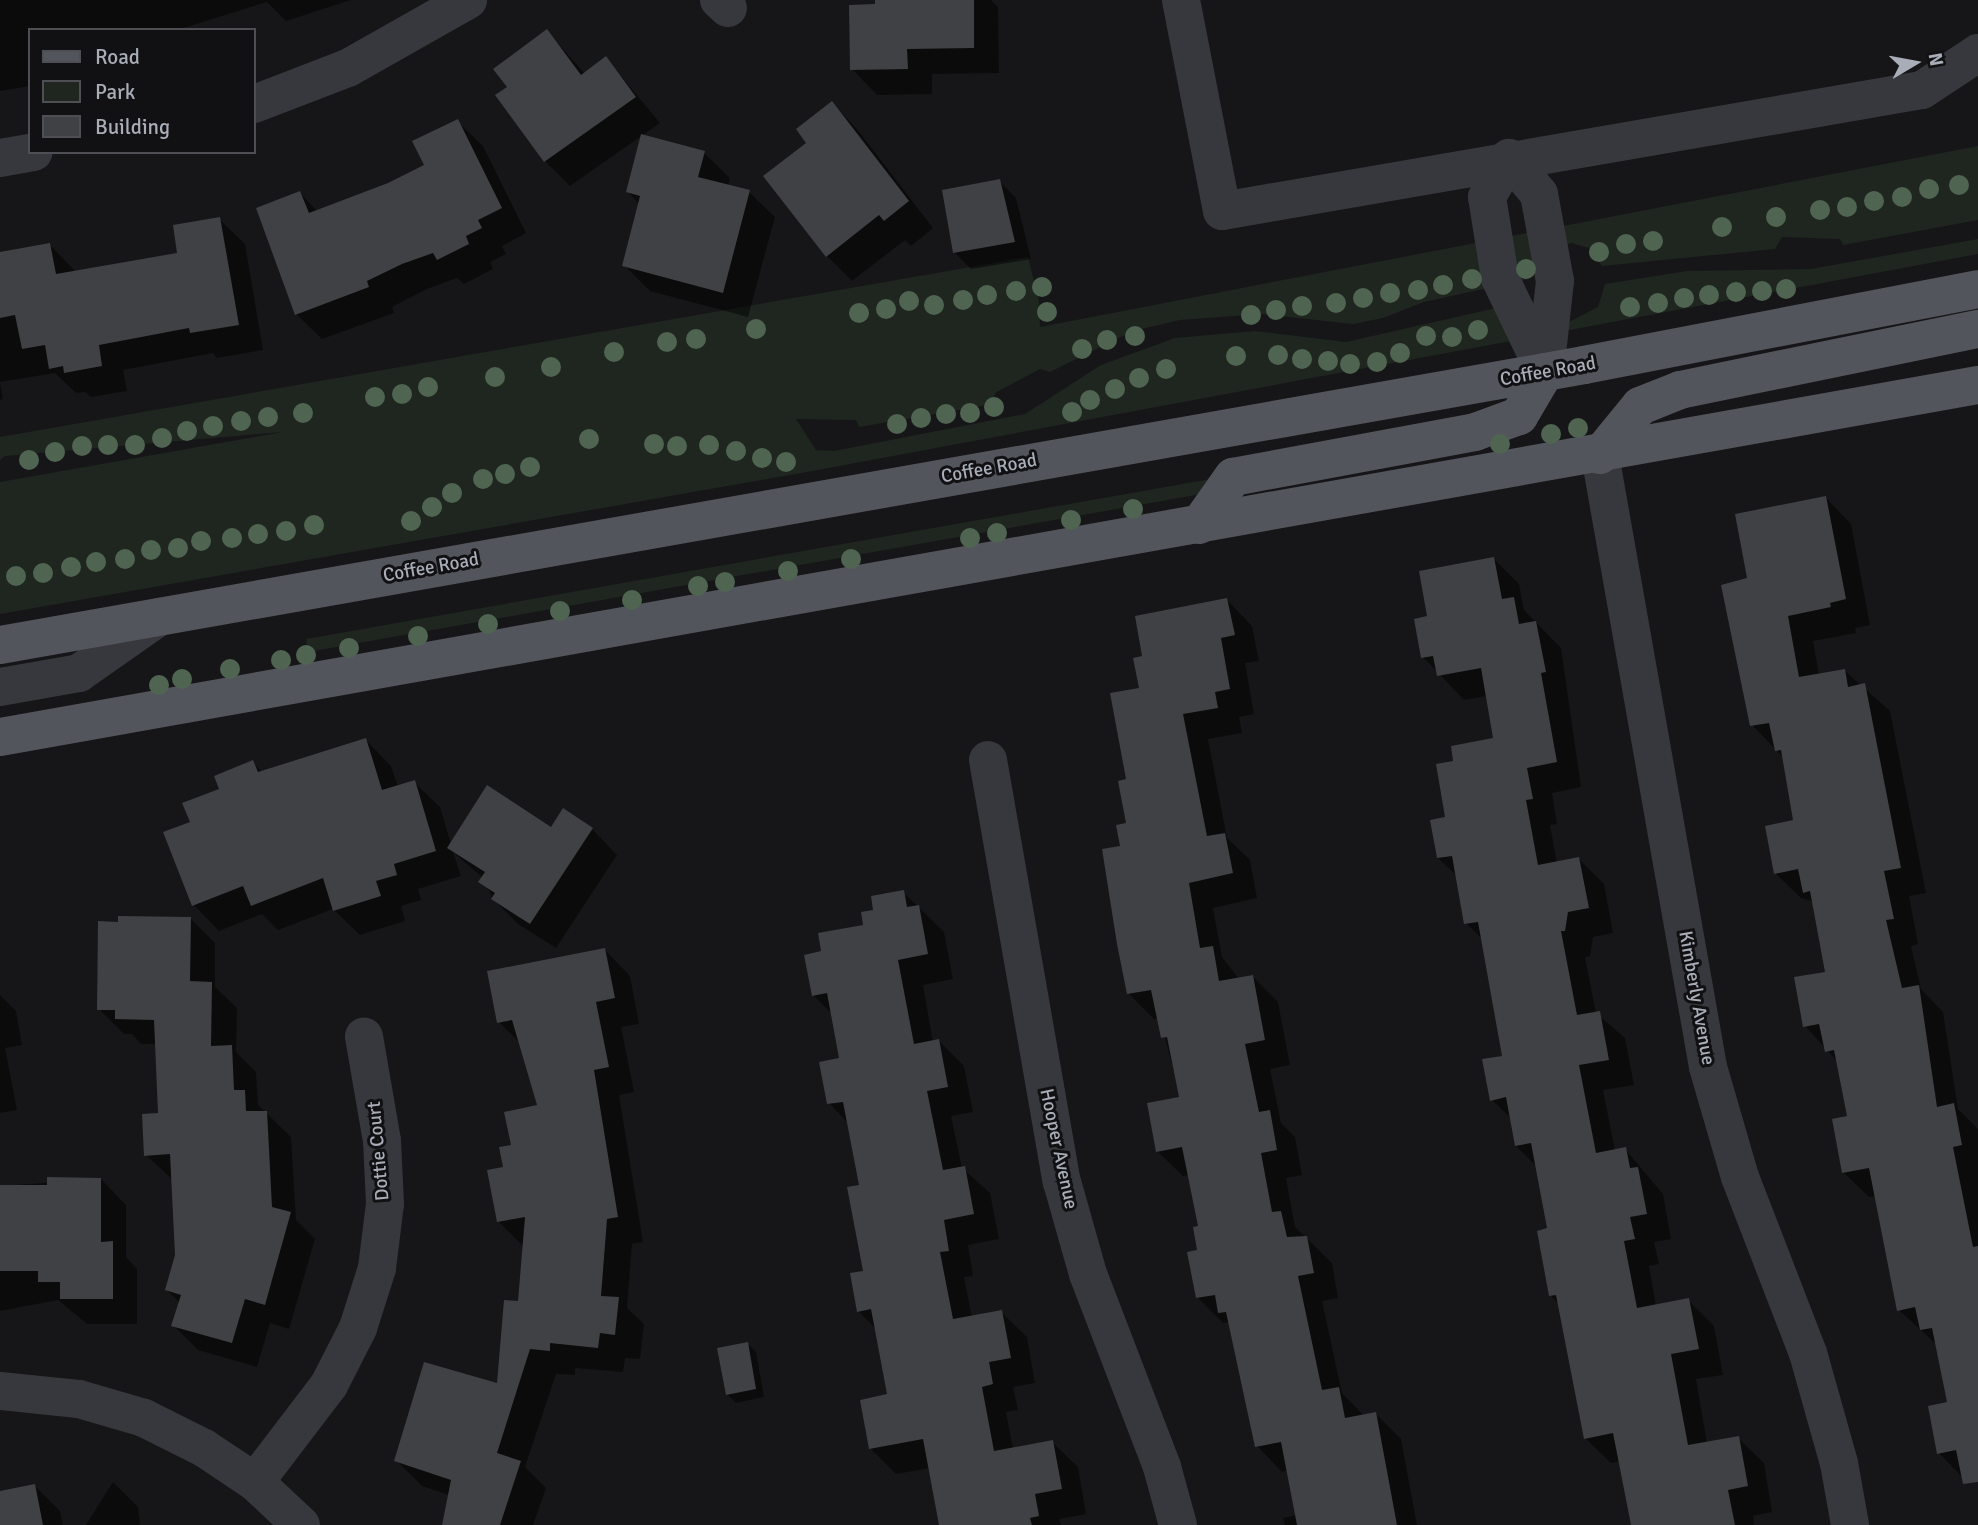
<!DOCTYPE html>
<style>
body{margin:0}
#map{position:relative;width:1978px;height:1525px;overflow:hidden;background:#161618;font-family:Signika,sans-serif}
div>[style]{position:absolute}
.green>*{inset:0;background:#1e261f}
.shadow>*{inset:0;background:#0007}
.building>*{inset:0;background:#404145}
.minor>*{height:38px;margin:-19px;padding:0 19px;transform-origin:19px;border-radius:19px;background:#37383d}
.major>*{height:38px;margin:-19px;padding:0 19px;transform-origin:19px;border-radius:19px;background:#53555c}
.trees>*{width:20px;height:20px;margin:-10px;border-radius:50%;background:#506452}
span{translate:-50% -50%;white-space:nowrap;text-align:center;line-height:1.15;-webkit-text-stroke:6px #111113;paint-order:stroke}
.street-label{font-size:19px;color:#a8adb8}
.legend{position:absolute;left:28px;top:28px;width:228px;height:126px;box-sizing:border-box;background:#111113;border:2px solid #4d4f55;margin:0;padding:9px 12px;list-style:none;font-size:21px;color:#a8adb8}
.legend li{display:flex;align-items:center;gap:14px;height:35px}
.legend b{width:35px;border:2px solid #4d4f55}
.north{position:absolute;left:1880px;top:28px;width:70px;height:70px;-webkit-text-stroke:5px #111113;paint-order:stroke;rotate:80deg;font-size:19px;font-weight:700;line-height:28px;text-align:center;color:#a8adb8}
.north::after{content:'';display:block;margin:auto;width:24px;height:32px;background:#a8adb8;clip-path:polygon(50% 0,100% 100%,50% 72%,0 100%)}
</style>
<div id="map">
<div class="green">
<div style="clip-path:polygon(1978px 146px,1978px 220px,1843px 245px,1840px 239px,1782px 237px,1775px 249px,1602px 266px,1589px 248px,1571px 243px,1541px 255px,1529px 279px,1424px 302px,1383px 318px,1353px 324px,1262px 314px,1180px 320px,1133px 331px,1050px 372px,1040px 369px,995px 393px,993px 404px,859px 427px,856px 420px,796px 419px,816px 450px,834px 451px,1025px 414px,1101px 365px,1175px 338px,1255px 331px,1346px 342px,1532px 300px,1542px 313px,1569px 322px,1598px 307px,1605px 284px,1687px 271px,1811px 269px,1978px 239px,1978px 254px,807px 472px,0 614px,0 482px,283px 432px,5px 456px,0 460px,0 437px,1028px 257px,1039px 301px,1040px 327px)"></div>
<div style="clip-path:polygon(1386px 448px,1388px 461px,308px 652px,306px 639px)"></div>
</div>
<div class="shadow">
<div style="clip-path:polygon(0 0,351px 0,286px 21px,267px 2px,177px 30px,30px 30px,30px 86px,0 91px)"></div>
<div style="clip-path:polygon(877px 0,991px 0,998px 7px,999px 73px,932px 74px,932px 94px,877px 95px,852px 69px)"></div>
<div style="clip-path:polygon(547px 31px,585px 74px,606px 58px,660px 123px,570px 186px,545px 161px,509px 87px)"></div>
<div style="clip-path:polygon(832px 103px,857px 129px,933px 228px,911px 246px,905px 240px,852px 281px,827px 256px,809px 143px)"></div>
<div style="clip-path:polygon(457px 121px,483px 146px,526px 233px,502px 246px,506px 254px,490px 262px,493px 269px,464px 284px,457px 278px,427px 289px,392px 307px,394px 313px,322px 339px,296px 314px,300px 193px,318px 212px,389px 185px,426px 166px)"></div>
<div style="clip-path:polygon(704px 153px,730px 178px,728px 186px,749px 192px,775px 217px,748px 317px,650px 291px,624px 265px,640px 205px,628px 192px)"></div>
<div style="clip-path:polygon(999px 181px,1016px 198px,1031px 259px,971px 269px,954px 252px)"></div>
<div style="clip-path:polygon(219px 219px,245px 244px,263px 350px,217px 358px,213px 353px,123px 370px,127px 391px,91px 397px,85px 392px,76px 393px,55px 373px,0 382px,0 255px,50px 245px,76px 272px,179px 254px)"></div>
<div style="clip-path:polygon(0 383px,3px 399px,0 400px)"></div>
<div style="clip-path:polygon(1826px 498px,1851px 524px,1870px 625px,1855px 628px,1856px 633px,1813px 641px,1819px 675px,1844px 670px,1890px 711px,1926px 893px,1909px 896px,1918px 944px,1911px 946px,1921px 989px,1943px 1012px,1958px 1109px,1978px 1129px,1978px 1476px,1964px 1479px,1939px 1453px,1949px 1403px,1937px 1345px,1899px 1310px,1877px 1196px,1869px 1197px,1843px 1172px,1849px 1118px,1838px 1062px,1805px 1026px,1827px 973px,1814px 902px,1801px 898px,1775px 873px,1795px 822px,1784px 758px,1752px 725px,1749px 579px)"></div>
<div style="clip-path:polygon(1494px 559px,1519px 584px,1524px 610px,1561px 648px,1581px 787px,1552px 793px,1557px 824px,1550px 825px,1557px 863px,1579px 859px,1604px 884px,1613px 933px,1593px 937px,1590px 956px,1585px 957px,1596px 1013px,1625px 1038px,1634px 1085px,1603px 1090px,1615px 1151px,1625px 1149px,1663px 1194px,1671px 1239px,1654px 1242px,1659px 1264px,1649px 1266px,1656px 1306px,1688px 1300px,1714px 1326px,1723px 1375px,1696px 1379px,1707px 1443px,1738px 1438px,1764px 1463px,1772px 1512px,1753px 1516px,1754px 1525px,1633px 1525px,1621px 1461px,1611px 1463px,1585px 1438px,1560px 1305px,1551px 1296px,1549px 1230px,1537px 1167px,1516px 1146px,1512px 1119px,1492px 1100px,1504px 1057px,1484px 941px,1466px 923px,1457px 876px,1438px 858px,1455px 762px,1495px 739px,1487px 696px,1464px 700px,1423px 657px,1429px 618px)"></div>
<div style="clip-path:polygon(1227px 600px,1252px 626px,1259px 661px,1245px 663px,1254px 714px,1239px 717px,1242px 733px,1208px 739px,1227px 838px,1250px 860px,1257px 898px,1213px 908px,1222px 957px,1239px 979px,1253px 977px,1278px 1002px,1290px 1065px,1270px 1069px,1281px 1123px,1295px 1137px,1302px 1175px,1286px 1178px,1295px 1227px,1332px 1263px,1338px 1298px,1322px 1301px,1342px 1393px,1364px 1416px,1376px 1414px,1401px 1439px,1417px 1525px,1285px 1525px,1283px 1518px,1297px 1515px,1288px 1470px,1282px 1472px,1257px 1446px,1229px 1322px,1223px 1323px,1197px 1297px,1200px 1228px,1190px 1175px,1183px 1176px,1157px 1151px,1181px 1099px,1160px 1018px,1154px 1019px,1128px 993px,1122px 847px,1128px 824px,1128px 781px,1144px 658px)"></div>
<div style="clip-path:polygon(366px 740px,391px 766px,398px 787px,414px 782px,440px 807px,451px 844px,552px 829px,592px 829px,617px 855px,556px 948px,518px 924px,493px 899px,483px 878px,453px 852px,461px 876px,418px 889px,421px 900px,401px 906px,405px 921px,360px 935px,333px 909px,278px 930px,262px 914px,219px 931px,194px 905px,165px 833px,192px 823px,253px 763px,263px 773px)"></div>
<div style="clip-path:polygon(903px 892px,944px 932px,953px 979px,923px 985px,933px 1042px,939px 1041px,964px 1066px,973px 1112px,951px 1116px,962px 1168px,990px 1193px,999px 1239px,968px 1245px,973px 1276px,964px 1277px,972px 1317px,1001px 1312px,1027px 1337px,1035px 1383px,1013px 1387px,1018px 1410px,1006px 1412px,1013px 1449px,1052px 1442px,1078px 1467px,1086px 1514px,1059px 1519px,1061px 1525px,941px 1525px,930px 1468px,896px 1474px,871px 1449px,889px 1396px,877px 1330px,858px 1311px,865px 1272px,862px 1187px,849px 1124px,829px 1103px,841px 1059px,832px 1014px,813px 995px,823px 953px,865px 926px,875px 911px)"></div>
<div style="clip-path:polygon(190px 918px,215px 943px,215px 987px,237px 1008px,236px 1052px,256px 1072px,258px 1105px,291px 1137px,296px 1220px,315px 1239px,289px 1329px,270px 1323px,257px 1367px,198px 1350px,173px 1325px,180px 1303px,167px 1290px,177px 1255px,173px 1180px,146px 1155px,160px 1115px,156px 1044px,141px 1044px,132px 1034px,124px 1034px,99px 1009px)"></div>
<div style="clip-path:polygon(605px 950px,630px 976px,639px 1024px,621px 1027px,634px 1092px,619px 1095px,643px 1242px,632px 1244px,627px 1308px,644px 1324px,640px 1359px,625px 1358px,623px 1372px,575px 1368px,575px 1375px,556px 1374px,525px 1467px,546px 1488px,533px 1525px,442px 1525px,449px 1495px,422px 1486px,396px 1460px,499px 1385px,520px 1303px,524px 1247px,498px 1221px,513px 1146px,539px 1107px,521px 1044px,499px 1022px)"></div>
<div style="clip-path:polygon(0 995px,16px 1011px,22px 1045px,5px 1048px,17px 1110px,0 1113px)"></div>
<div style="clip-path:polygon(101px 1179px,126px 1205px,126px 1257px,137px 1269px,137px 1324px,87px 1324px,58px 1300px,0 1311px,0 1186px)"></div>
<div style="clip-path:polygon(748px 1344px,756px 1352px,764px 1397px,736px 1403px,727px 1394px)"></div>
<div style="clip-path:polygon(113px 1482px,138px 1507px,140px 1525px,86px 1525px)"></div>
<div style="clip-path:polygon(35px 1486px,60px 1511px,63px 1525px,0 1525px,0 1492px)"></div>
</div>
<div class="building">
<div style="clip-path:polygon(875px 0,974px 0,974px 48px,907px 49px,908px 69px,850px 70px,849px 5px,875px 4px)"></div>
<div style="clip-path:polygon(547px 29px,581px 75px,606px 56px,636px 97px,544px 162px,495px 95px,507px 87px,493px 69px)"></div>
<div style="clip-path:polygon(832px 101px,909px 201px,884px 221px,879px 215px,826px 257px,763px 176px,806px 143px,796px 129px)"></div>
<div style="clip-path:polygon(458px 119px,502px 208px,478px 220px,482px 228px,466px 236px,469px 244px,437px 260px,433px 253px,402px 264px,367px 281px,369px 287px,295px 315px,256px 208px,300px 191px,309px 213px,388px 183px,424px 165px,412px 141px)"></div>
<div style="clip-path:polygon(641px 134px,705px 151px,698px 177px,750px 190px,723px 293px,622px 266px,640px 196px,626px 192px)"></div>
<div style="clip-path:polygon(1000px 179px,1015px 242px,953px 253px,942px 190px)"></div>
<div style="clip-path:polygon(220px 217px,239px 325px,190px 333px,189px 328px,99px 345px,102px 366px,64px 373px,63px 366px,49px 369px,45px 345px,22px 349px,15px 315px,0 318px,0 252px,50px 243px,56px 274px,177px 253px,173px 225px)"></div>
<div style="clip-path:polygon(1826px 496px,1846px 599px,1830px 603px,1831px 607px,1788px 616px,1799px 677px,1845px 669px,1848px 687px,1865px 683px,1901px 868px,1884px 871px,1894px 919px,1886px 920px,1902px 988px,1919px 985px,1937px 1107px,1954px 1103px,1962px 1145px,1953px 1147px,1973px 1247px,1978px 1246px,1978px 1482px,1963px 1484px,1956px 1450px,1937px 1454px,1928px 1406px,1947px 1402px,1932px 1328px,1920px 1330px,1915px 1307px,1897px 1311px,1869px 1168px,1842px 1173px,1832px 1119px,1847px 1116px,1834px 1050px,1825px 1052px,1819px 1024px,1803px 1027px,1794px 977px,1825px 972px,1810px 891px,1803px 893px,1798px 869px,1774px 874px,1765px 826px,1793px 820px,1781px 750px,1775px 751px,1769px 723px,1750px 726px,1721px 585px,1747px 578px,1735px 514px)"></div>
<div style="clip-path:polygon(1494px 557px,1502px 599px,1514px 597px,1519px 624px,1536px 621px,1546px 672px,1541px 673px,1557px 762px,1527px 768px,1533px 799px,1526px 800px,1538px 865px,1579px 857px,1589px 908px,1568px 912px,1565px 931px,1561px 931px,1577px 1015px,1600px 1011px,1609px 1060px,1579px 1065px,1596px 1153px,1626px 1147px,1630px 1168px,1638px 1167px,1647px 1214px,1630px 1217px,1635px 1239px,1624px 1241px,1637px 1308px,1689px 1298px,1699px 1349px,1671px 1354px,1688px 1445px,1739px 1436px,1748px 1486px,1728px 1490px,1735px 1525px,1631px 1525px,1613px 1433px,1584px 1439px,1556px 1295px,1549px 1296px,1537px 1231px,1547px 1228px,1531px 1143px,1515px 1146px,1506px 1097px,1490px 1101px,1482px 1059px,1502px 1056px,1478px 922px,1464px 924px,1452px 856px,1437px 858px,1430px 820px,1445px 817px,1436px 764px,1453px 761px,1451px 746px,1493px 738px,1481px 668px,1437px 676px,1433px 656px,1421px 658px,1414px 619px,1427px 616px,1419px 571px)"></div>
<div style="clip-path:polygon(1227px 598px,1235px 635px,1221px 638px,1230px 689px,1215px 692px,1218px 708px,1183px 714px,1207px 836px,1225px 833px,1233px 873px,1189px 883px,1200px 948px,1213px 946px,1219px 981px,1253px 975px,1265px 1040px,1245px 1044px,1259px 1112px,1270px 1110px,1277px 1150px,1261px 1153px,1272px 1212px,1281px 1211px,1287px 1237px,1307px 1236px,1314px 1273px,1298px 1276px,1322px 1390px,1339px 1387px,1345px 1418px,1376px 1412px,1397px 1525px,1297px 1525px,1281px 1442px,1255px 1447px,1226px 1312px,1218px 1313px,1215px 1295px,1196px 1298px,1187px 1252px,1197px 1250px,1193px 1227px,1198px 1226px,1182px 1147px,1156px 1152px,1147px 1103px,1179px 1097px,1167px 1037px,1161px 1038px,1151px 990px,1127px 994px,1117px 944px,1102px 849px,1120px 846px,1116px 825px,1126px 823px,1118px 781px,1126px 779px,1110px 693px,1139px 688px,1133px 658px,1142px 656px,1135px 616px)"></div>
<div style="clip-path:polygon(366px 738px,382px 790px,415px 780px,436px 851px,394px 864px,397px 875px,376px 881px,381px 896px,333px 911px,323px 878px,251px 906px,243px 886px,192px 906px,163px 832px,190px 822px,182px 803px,219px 789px,214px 776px,253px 760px,258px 772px)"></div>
<div style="clip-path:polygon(487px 785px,551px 827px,563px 808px,593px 828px,530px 924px,491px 899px,495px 893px,478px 882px,485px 872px,447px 848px)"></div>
<div style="clip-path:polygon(904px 890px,907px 907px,919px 905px,928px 954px,898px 960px,914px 1044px,939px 1039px,948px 1087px,927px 1091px,943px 1170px,965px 1166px,974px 1214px,944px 1220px,949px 1251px,940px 1252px,953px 1319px,1002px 1310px,1011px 1358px,989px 1362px,993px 1384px,982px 1387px,994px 1451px,1053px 1440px,1062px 1489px,1035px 1494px,1039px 1516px,1030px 1518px,1032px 1525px,939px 1525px,923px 1439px,869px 1449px,860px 1400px,887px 1394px,871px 1309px,857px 1312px,850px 1273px,863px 1271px,847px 1187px,859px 1185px,843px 1102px,827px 1104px,819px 1062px,839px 1058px,827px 993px,812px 996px,804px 955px,821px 951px,818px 933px,863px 925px,861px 912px,873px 910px,871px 896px)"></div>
<div style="clip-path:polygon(118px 916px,191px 917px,190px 981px,212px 982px,211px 1046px,232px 1045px,234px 1090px,245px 1090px,246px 1111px,267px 1111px,272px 1207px,291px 1212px,265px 1305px,245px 1299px,232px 1343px,171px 1326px,181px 1295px,165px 1290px,175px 1255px,170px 1154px,144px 1156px,142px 1114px,158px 1113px,154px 1020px,115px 1019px,115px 1010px,97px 1010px,98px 921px,118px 922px)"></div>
<div style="clip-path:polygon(605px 948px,615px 998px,596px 1002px,609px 1067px,594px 1070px,618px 1217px,607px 1219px,601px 1296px,619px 1297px,615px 1335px,600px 1333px,598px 1348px,550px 1343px,550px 1351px,530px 1349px,497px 1453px,521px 1461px,500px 1525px,442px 1525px,451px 1480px,394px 1461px,424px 1362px,497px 1383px,504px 1300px,518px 1301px,525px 1217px,497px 1222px,487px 1170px,503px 1167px,499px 1147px,511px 1145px,504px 1112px,537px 1105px,512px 1020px,497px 1023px,487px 971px)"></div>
<div style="clip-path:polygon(47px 1177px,101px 1178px,101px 1242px,113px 1241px,113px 1299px,60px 1299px,60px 1282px,38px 1282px,38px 1271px,0 1271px,0 1185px,47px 1185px)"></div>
<div style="clip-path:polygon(748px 1342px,756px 1389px,726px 1395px,717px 1348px)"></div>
<div style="clip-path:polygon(35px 1484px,43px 1525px,0 1525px,0 1491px)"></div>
</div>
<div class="minor">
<div style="left:719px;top:0;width:12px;rotate:42deg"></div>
<div style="left:1181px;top:0;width:215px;rotate:79deg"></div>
<div style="left:1222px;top:211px;width:710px;rotate:-9.81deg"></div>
<div style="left:1922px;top:90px;width:67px;rotate:-33.5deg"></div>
<div style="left:254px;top:104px;width:101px;rotate:-21deg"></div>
<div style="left:348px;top:68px;width:138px;rotate:-29.5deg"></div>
<div style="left:0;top:158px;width:34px;rotate:-10deg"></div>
<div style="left:1509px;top:158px;width:47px;rotate:50.2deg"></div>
<div style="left:1539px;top:194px;width:88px;rotate:79.6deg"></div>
<div style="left:1555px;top:281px;width:92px;rotate:96.3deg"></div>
<div style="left:1545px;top:372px;width:104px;rotate:-115.6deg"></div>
<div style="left:1500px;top:278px;width:82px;rotate:-99.1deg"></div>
<div style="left:1487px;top:197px;width:45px;rotate:-60.6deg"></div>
<div style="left:1600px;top:455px;width:621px;rotate:79.99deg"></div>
<div style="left:1708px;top:1067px;width:115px;rotate:73.8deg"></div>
<div style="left:1740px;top:1177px;width:189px;rotate:68.9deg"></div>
<div style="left:1808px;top:1353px;width:114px;rotate:74.3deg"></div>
<div style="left:1839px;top:1463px;width:63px;rotate:79.9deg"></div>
<div style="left:0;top:687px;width:80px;rotate:-10deg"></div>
<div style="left:79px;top:673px;width:98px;rotate:-35deg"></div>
<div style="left:988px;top:760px;width:428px;rotate:80.1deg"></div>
<div style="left:1062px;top:1182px;width:96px;rotate:74.2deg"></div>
<div style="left:1088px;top:1274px;width:207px;rotate:69deg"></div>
<div style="left:1162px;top:1467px;width:60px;rotate:74.6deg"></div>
<div style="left:0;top:1391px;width:79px;rotate:5.8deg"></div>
<div style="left:79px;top:1399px;width:68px;rotate:16.3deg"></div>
<div style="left:144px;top:1418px;width:67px;rotate:26.6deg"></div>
<div style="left:204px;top:1448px;width:61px;rotate:33.7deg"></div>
<div style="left:255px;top:1482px;width:63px;rotate:43.1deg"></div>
<div style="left:255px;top:1482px;width:122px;rotate:-52.7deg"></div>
<div style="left:329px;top:1385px;width:64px;rotate:-63deg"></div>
<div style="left:358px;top:1328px;width:63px;rotate:-72.4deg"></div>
<div style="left:377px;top:1268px;width:64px;rotate:-82.9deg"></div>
<div style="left:385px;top:1204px;width:63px;rotate:-92.7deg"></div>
<div style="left:382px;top:1141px;width:106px;rotate:-99.8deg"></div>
</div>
<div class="major">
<div style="left:1600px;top:455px;width:63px;rotate:-50.8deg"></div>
<div style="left:1640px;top:406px;width:43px;rotate:-21.8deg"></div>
<div style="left:1680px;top:390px;width:304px;rotate:-11.6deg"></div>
<div style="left:1199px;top:525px;width:59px;rotate:-54.7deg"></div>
<div style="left:1233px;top:477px;width:246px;rotate:-10.5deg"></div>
<div style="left:1475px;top:432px;width:47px;rotate:-20deg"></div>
<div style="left:1519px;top:416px;width:51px;rotate:-59.4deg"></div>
<div style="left:0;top:645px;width:1609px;rotate:-10.02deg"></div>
<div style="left:1584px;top:365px;width:401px;rotate:-10.9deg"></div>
<div style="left:0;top:737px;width:2009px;rotate:-10.09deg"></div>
</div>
<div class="trees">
<div style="left:1959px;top:185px"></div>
<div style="left:1929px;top:189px"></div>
<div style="left:1902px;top:197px"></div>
<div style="left:1874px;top:201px"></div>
<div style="left:1847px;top:207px"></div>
<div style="left:1820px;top:210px"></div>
<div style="left:1776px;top:217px"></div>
<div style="left:1722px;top:227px"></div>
<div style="left:1653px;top:241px"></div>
<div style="left:1626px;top:244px"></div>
<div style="left:1599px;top:252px"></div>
<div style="left:1526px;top:269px"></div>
<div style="left:1472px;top:279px"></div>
<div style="left:1443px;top:285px"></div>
<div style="left:1042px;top:287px"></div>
<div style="left:1786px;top:289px"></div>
<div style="left:1418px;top:290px"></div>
<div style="left:1016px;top:291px"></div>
<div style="left:1762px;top:291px"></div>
<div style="left:1736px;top:292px"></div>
<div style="left:1390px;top:293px"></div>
<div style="left:987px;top:295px"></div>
<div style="left:1709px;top:295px"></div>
<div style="left:1363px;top:298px"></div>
<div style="left:1684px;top:298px"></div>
<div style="left:963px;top:300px"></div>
<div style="left:909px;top:301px"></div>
<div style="left:1336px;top:303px"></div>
<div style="left:1658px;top:303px"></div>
<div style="left:934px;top:305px"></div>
<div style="left:1302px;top:306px"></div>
<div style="left:1630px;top:307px"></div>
<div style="left:886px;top:309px"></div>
<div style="left:1276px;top:310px"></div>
<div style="left:1047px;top:312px"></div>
<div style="left:859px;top:313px"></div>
<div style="left:1251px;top:315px"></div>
<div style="left:756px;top:329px"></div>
<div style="left:1478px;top:330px"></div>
<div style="left:1135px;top:336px"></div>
<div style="left:1426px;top:336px"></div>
<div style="left:1452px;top:337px"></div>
<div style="left:696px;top:339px"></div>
<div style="left:1107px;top:340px"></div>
<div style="left:667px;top:342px"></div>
<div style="left:1082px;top:349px"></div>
<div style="left:614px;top:352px"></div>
<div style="left:1400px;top:353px"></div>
<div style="left:1278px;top:355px"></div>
<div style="left:1236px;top:356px"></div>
<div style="left:1302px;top:359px"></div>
<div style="left:1328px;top:361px"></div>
<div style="left:1377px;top:362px"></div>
<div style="left:1350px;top:364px"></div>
<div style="left:551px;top:367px"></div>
<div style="left:1166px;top:369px"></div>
<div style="left:495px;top:377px"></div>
<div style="left:1139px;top:378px"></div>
<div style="left:428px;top:387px"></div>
<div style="left:1115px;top:389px"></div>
<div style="left:402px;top:394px"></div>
<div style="left:375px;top:397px"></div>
<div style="left:1090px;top:400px"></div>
<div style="left:994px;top:407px"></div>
<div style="left:1072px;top:412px"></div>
<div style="left:303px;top:413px"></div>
<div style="left:970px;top:413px"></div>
<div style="left:946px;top:414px"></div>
<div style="left:268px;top:417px"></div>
<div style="left:921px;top:418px"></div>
<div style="left:241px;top:421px"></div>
<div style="left:897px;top:424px"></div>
<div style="left:213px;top:426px"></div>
<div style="left:1578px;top:428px"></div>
<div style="left:187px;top:431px"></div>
<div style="left:1551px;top:434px"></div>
<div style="left:162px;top:438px"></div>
<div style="left:589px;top:439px"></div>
<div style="left:654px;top:444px"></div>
<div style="left:1500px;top:444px"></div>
<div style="left:108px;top:445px"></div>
<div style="left:135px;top:445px"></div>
<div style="left:709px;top:445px"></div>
<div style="left:82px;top:446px"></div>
<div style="left:677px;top:446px"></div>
<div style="left:736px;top:451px"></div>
<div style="left:55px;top:452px"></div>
<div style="left:762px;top:458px"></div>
<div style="left:29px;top:460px"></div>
<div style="left:786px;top:462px"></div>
<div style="left:530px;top:467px"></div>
<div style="left:505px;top:474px"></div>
<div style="left:483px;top:479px"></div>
<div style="left:452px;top:493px"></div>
<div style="left:432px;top:507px"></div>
<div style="left:1133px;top:509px"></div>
<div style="left:1071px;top:520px"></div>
<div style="left:411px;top:521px"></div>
<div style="left:314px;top:525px"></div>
<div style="left:286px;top:531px"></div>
<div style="left:997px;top:533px"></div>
<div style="left:258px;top:534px"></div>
<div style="left:232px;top:538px"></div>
<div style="left:970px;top:538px"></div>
<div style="left:201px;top:541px"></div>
<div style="left:178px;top:548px"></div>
<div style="left:151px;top:550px"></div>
<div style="left:125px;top:559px"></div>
<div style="left:851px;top:559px"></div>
<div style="left:96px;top:562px"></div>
<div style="left:71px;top:567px"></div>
<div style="left:788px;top:571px"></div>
<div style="left:43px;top:573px"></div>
<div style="left:16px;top:576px"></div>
<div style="left:725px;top:582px"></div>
<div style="left:698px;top:586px"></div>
<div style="left:632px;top:600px"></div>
<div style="left:560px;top:611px"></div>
<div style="left:488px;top:624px"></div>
<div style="left:418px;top:636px"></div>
<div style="left:349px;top:648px"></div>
<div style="left:306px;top:655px"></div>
<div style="left:281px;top:660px"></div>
<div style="left:230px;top:669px"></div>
<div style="left:182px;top:679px"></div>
<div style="left:159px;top:685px"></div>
</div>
<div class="street-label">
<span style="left:1548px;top:372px;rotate:-10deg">Coffee Road</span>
<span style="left:989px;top:469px;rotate:-10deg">Coffee Road</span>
<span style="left:431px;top:568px;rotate:-10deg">Coffee Road</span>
<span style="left:1696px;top:998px;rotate:80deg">Kimberly Avenue</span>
<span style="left:1058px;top:1149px;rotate:78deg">Hooper Avenue</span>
<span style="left:379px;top:1151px;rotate:-95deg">Dottie Court</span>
</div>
<ul class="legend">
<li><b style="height:9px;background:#53555c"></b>Road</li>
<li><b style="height:19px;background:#1e261f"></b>Park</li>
<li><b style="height:19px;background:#404145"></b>Building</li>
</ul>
<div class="north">N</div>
</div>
